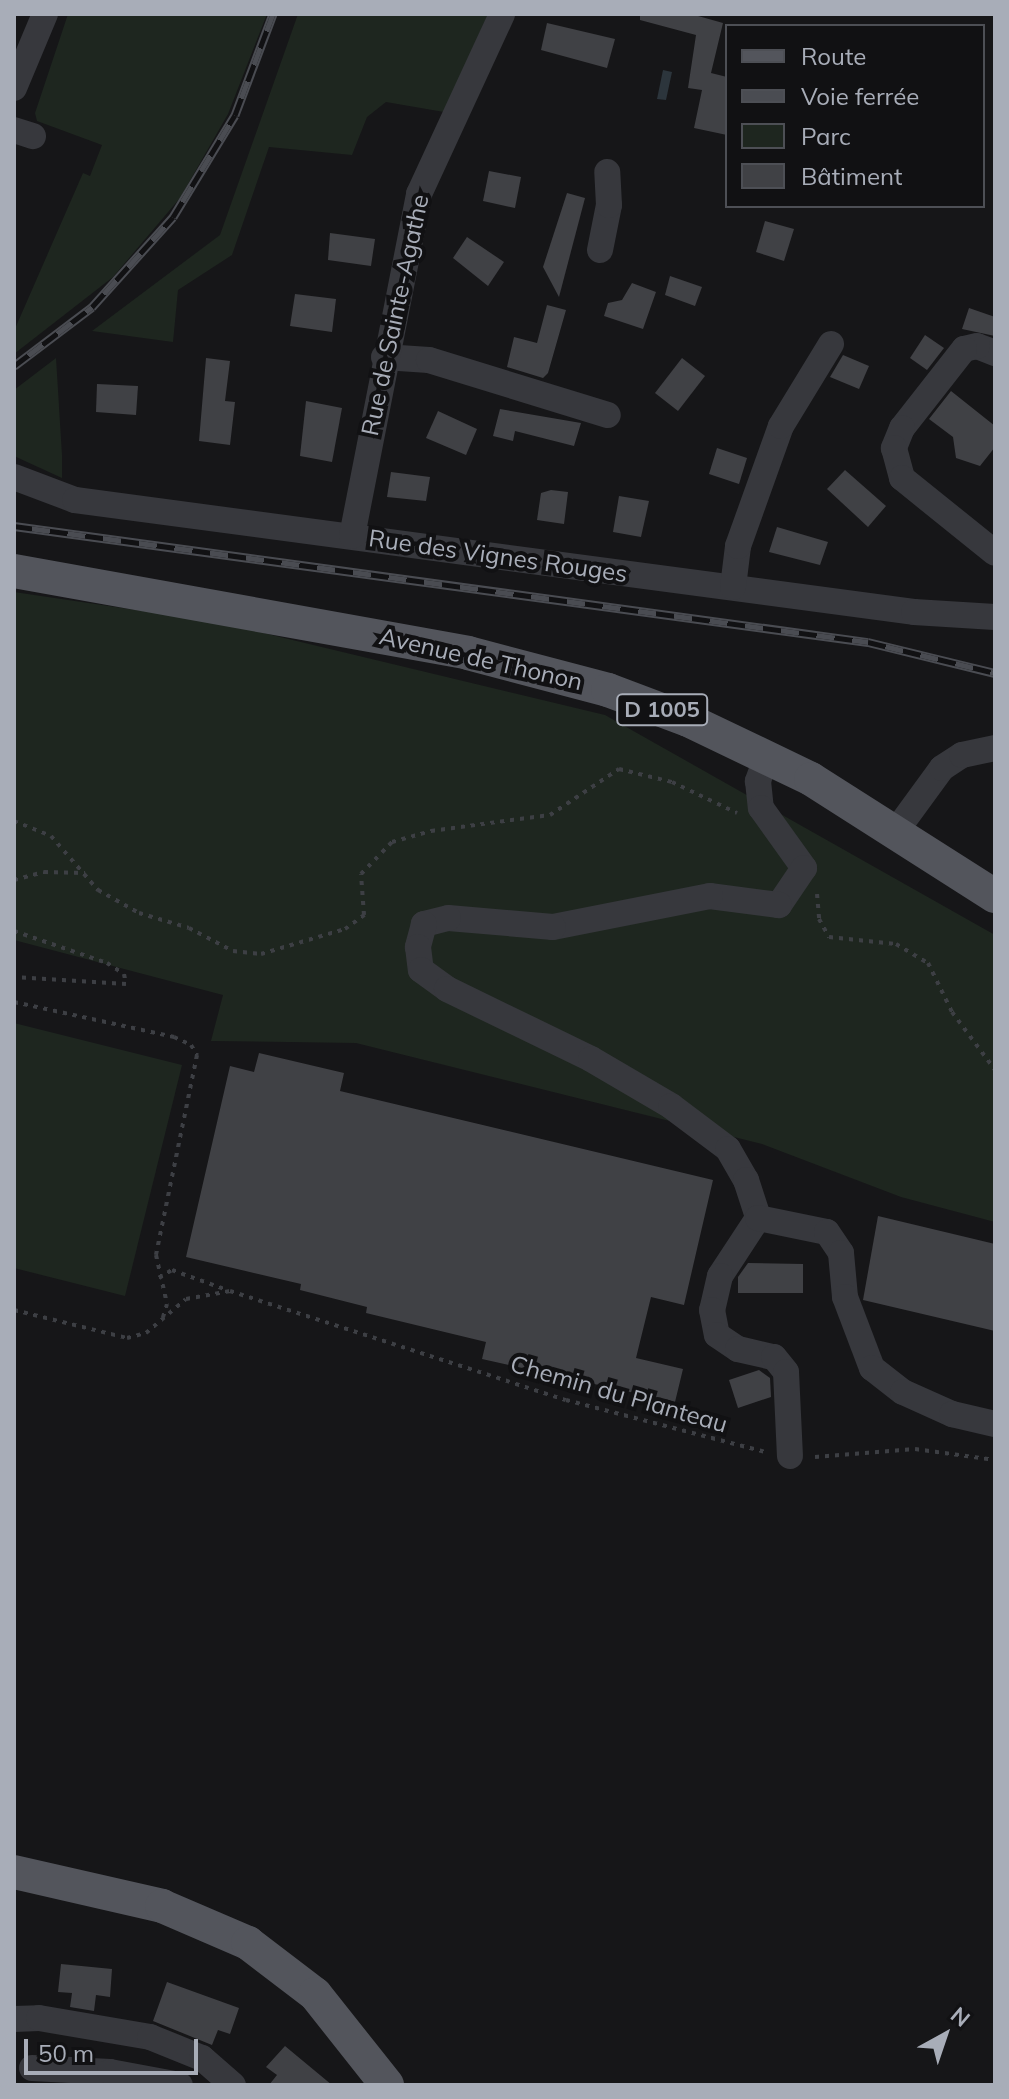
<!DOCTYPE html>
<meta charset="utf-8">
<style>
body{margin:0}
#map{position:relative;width:1009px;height:2099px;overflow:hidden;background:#161618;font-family:Mulish,sans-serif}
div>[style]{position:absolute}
.green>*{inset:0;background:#1e261f}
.water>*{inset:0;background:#2c353c}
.building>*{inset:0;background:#404145}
.path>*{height:4px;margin-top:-2px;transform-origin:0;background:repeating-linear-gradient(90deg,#3d3f44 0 4px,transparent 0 10px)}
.minor>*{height:26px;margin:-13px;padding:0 13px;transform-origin:13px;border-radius:13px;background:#37383d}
.major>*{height:34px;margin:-17px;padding:0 17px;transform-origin:17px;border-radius:17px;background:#53555c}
.rail>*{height:9px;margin-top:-4.5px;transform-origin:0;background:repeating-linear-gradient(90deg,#111113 0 18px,#4a4c52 0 36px);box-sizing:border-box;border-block:2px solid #4a4c52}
span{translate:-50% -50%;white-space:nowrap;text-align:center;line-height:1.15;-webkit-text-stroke:8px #111113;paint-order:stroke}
.shield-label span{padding:2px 6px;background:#111113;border:2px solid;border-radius:6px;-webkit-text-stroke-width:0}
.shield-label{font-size:22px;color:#a8adb8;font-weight:700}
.street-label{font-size:24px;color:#a8adb8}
.frame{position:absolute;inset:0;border:16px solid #a8adb8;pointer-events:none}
.legend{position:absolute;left:725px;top:24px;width:260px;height:184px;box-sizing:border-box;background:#111113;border:2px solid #4d4f55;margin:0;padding:10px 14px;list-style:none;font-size:24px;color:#a8adb8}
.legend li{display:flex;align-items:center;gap:16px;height:40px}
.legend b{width:40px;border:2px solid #4d4f55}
.north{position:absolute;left:905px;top:1995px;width:80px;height:80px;-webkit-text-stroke:6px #111113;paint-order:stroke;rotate:40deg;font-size:22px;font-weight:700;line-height:32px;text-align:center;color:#a8adb8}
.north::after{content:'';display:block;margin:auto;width:28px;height:36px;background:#a8adb8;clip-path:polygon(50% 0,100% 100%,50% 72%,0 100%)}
.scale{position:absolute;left:24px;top:2039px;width:174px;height:36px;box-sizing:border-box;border:4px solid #a8adb8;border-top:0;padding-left:10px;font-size:24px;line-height:28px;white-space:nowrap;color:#a8adb8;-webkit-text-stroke:6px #111113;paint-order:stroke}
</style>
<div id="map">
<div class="green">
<div style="clip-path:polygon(68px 14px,267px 14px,228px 114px,180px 198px,113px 277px,14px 354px,14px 331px,83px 173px,90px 176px,102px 145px,37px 121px,35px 113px)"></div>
<div style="clip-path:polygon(298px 14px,488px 14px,444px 112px,386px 102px,367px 117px,352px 155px,269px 147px,232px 255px,178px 290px,173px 342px,92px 331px,220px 235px)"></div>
<div style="clip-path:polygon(56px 358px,62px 455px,62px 478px,14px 456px,14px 390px)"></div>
<div style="clip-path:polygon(14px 592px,217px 622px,605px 715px,995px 935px,995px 1222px,901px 1197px,762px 1144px,356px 1043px,211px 1041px,223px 995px,14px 940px)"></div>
<div style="clip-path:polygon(14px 1023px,182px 1065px,125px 1296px,14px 1268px)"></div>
</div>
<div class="water">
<div style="clip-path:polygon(663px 70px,672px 72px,666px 100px,657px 99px)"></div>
</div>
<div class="building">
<div style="clip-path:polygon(640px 14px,691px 14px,723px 23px,711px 73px,727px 77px,727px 135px,694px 128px,702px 90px,688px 88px,696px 35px,640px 20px)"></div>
<div style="clip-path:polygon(547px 23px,615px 39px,607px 68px,541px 50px)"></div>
<div style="clip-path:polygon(489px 171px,521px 177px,515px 208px,483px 201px)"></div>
<div style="clip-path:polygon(567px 193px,585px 198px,559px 297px,543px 267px)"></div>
<div style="clip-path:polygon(765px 221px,794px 229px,784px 261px,756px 252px)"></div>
<div style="clip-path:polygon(330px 233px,375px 239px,371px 266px,328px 260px)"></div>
<div style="clip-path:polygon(467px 237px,504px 262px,488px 286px,453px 258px)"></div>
<div style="clip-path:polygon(670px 276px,702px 287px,695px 306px,665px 295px)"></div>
<div style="clip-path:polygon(632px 283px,656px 292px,643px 329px,604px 316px,608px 303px,622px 300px)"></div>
<div style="clip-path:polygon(295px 294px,336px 299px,332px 332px,290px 326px)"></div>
<div style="clip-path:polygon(547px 305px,566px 310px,548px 373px,543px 378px,507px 367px,514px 337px,537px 343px)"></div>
<div style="clip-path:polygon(969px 308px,995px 317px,995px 336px,962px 329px)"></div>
<div style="clip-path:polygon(925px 335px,944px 348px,927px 370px,910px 358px)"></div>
<div style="clip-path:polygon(843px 355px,869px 366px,859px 389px,830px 377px)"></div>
<div style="clip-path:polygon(206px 358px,230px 361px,225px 401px,235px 402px,230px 445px,199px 441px)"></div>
<div style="clip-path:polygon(682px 358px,705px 376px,678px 411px,655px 393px)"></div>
<div style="clip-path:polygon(97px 384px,138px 386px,136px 415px,96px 412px)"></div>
<div style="clip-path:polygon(951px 391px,995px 426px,995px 447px,980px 466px,956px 458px,953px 437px,929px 419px)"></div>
<div style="clip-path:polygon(306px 401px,342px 408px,332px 462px,300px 456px)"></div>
<div style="clip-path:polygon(500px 409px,581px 423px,574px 446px,515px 431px,513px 441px,493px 436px)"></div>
<div style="clip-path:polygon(438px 411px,477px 429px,466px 455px,426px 438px)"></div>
<div style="clip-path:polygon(717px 448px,747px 458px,739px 484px,709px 474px)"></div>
<div style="clip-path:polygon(845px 470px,886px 506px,868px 527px,827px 489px)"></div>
<div style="clip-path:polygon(391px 472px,430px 477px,426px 501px,387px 497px)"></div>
<div style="clip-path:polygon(551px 490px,568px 492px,564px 524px,537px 520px,541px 493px)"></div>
<div style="clip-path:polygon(619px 496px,649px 501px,641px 537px,613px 532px)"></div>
<div style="clip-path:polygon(777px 527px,828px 542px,820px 565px,769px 552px)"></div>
<div style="clip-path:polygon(259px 1053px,344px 1073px,340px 1091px,713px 1180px,684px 1305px,651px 1297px,636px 1358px,683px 1369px,675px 1402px,482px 1359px,486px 1342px,366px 1313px,367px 1307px,300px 1290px,301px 1284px,186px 1257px,230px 1066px,254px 1072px)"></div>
<div style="clip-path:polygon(878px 1216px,995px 1244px,995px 1331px,863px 1300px)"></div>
<div style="clip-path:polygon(748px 1263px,803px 1264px,803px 1293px,738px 1293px,738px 1277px)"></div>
<div style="clip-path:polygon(759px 1370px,770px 1378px,771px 1397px,738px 1408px,729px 1380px)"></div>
<div style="clip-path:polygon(61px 1964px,112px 1969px,110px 1997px,96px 1995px,94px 2011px,70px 2007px,72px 1993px,58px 1992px)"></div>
<div style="clip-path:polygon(167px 1982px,239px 2008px,230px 2034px,218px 2030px,212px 2045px,153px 2021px)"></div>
<div style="clip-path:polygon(285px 2046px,297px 2056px,332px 2085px,269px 2085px,277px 2075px,266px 2067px)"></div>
</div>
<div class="path">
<div style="left:14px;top:821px;width:40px;rotate:22deg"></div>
<div style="left:51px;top:836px;width:72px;rotate:49deg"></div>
<div style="left:98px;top:890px;width:47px;rotate:29.3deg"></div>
<div style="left:139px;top:913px;width:52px;rotate:16.7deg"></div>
<div style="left:189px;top:928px;width:50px;rotate:27.6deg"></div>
<div style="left:233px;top:951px;width:28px;rotate:6deg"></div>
<div style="left:261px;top:954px;width:88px;rotate:-16.6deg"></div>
<div style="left:345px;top:929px;width:24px;rotate:-36deg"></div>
<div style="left:364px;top:915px;width:41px;rotate:-94.2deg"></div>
<div style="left:361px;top:874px;width:45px;rotate:-45.9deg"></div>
<div style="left:392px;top:842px;width:41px;rotate:-15.8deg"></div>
<div style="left:431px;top:831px;width:120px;rotate:-7.7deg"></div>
<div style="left:550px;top:815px;width:83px;rotate:-33.7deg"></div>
<div style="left:619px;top:769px;width:55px;rotate:13.8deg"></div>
<div style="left:672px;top:782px;width:72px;rotate:25.5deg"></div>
<div style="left:14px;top:880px;width:31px;rotate:-15deg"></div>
<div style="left:44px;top:872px;width:41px;rotate:1.4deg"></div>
<div style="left:817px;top:894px;width:25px;rotate:85deg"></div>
<div style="left:819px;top:919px;width:21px;rotate:61deg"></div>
<div style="left:829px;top:937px;width:67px;rotate:6deg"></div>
<div style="left:896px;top:944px;width:37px;rotate:31deg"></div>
<div style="left:928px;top:963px;width:55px;rotate:63.9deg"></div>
<div style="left:952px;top:1012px;width:72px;rotate:53.4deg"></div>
<div style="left:14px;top:931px;width:98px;rotate:19deg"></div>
<div style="left:107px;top:963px;width:20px;rotate:33deg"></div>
<div style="left:124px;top:974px;width:10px;rotate:79deg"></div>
<div style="left:126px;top:984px;width:112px;rotate:-176.4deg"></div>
<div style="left:14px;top:1002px;width:164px;rotate:12.3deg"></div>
<div style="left:174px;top:1037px;width:19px;rotate:25deg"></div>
<div style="left:191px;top:1045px;width:12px;rotate:59deg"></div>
<div style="left:197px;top:1055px;width:204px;rotate:101.6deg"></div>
<div style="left:156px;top:1255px;width:50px;rotate:77.3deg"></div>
<div style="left:167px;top:1304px;width:14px;rotate:107deg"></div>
<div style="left:159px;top:1278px;width:15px;rotate:-32deg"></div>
<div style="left:172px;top:1270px;width:59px;rotate:20deg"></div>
<div style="left:14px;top:1310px;width:116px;rotate:13.9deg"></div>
<div style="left:127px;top:1338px;width:20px;rotate:-15deg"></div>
<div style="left:146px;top:1333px;width:52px;rotate:-40.4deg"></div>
<div style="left:186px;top:1299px;width:45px;rotate:-10.3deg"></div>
<div style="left:230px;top:1291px;width:353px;rotate:18deg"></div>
<div style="left:566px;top:1400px;width:207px;rotate:14.6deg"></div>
<div style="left:815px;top:1457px;width:100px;rotate:-4.6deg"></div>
<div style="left:915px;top:1449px;width:81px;rotate:7.8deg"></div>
</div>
<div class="minor">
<div style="left:14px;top:88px;width:80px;rotate:-67.3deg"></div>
<div style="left:14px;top:130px;width:20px;rotate:18deg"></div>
<div style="left:600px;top:250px;width:46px;rotate:-78.7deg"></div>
<div style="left:609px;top:205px;width:33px;rotate:-93deg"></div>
<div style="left:995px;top:353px;width:19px;rotate:-159deg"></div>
<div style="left:977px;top:346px;width:13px;rotate:167deg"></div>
<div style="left:964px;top:349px;width:100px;rotate:128.1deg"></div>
<div style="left:902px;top:428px;width:22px;rotate:112deg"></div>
<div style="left:894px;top:448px;width:31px;rotate:75deg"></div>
<div style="left:902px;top:478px;width:119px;rotate:38.9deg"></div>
<div style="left:384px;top:357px;width:45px;rotate:3.8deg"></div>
<div style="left:429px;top:360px;width:187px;rotate:17.1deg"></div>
<div style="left:14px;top:477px;width:65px;rotate:20.7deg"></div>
<div style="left:75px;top:500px;width:846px;rotate:7.6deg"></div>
<div style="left:914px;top:612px;width:81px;rotate:3.5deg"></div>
<div style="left:352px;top:536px;width:349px;rotate:-78.9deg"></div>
<div style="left:419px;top:194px;width:198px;rotate:-65.2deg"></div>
<div style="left:733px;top:587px;width:41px;rotate:-83deg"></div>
<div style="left:738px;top:546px;width:127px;rotate:-70.3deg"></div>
<div style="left:781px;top:426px;width:96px;rotate:-58.6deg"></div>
<div style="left:767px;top:756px;width:27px;rotate:110deg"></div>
<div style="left:758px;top:781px;width:27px;rotate:84deg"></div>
<div style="left:761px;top:808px;width:74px;rotate:54.4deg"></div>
<div style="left:804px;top:868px;width:45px;rotate:124deg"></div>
<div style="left:779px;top:905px;width:70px;rotate:-172.6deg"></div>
<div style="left:710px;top:896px;width:160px;rotate:168.8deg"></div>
<div style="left:553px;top:927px;width:105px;rotate:-175.1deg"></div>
<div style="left:448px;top:918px;width:25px;rotate:166deg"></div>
<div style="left:424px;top:924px;width:24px;rotate:105deg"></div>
<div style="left:418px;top:947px;width:23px;rotate:83deg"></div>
<div style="left:421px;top:970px;width:32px;rotate:36deg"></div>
<div style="left:447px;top:989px;width:160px;rotate:25.9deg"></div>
<div style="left:591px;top:1059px;width:93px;rotate:30.4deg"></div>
<div style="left:671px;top:1106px;width:71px;rotate:37deg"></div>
<div style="left:728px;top:1149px;width:36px;rotate:60deg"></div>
<div style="left:746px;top:1180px;width:40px;rotate:72deg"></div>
<div style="left:758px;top:1218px;width:69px;rotate:123.2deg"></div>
<div style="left:720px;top:1276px;width:35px;rotate:103deg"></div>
<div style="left:712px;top:1310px;width:25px;rotate:79deg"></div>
<div style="left:717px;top:1335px;width:25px;rotate:34deg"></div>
<div style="left:738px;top:1349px;width:37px;rotate:13deg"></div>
<div style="left:774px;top:1357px;width:19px;rotate:51deg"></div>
<div style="left:786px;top:1372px;width:84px;rotate:87.3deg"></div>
<div style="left:896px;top:831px;width:78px;rotate:-53.9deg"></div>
<div style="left:942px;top:768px;width:24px;rotate:-33deg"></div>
<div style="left:962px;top:755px;width:34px;rotate:-12deg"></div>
<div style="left:758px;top:1218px;width:70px;rotate:11.5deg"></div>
<div style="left:827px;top:1232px;width:25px;rotate:56deg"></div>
<div style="left:841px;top:1253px;width:44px;rotate:84.8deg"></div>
<div style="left:845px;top:1297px;width:76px;rotate:69.2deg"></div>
<div style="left:872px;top:1368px;width:39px;rotate:38deg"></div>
<div style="left:903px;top:1392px;width:54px;rotate:24.2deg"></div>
<div style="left:952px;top:1414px;width:44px;rotate:13.1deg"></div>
<div style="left:14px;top:2019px;width:25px;rotate:-2deg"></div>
<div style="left:39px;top:2018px;width:113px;rotate:9.7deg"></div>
<div style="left:150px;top:2037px;width:56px;rotate:22deg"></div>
<div style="left:202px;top:2058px;width:41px;rotate:41.1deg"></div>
<div style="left:32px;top:2068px;width:78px;rotate:2.9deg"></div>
<div style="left:110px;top:2072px;width:71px;rotate:10.5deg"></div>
</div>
<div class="major">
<div style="left:14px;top:571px;width:461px;rotate:10.2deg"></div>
<div style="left:468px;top:653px;width:145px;rotate:14.8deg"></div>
<div style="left:608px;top:690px;width:85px;rotate:20.6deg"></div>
<div style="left:688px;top:720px;width:136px;rotate:25.6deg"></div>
<div style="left:811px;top:779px;width:218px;rotate:32.5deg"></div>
<div style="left:14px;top:1872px;width:152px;rotate:12.9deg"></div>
<div style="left:162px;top:1906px;width:94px;rotate:23.3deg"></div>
<div style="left:248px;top:1943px;width:84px;rotate:37.3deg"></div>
<div style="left:315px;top:1994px;width:116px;rotate:51.6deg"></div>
</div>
<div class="rail">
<div style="left:14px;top:366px;width:98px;rotate:-37.1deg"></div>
<div style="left:92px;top:307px;width:121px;rotate:-48deg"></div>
<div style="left:173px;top:217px;width:119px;rotate:-58.7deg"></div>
<div style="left:235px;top:115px;width:108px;rotate:-69.4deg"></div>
<div style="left:14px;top:526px;width:862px;rotate:7.74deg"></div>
<div style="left:868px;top:642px;width:131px;rotate:13.7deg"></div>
</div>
<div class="shield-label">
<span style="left:662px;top:710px">D 1005</span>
</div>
<div class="street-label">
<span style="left:395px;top:315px;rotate:-78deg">Rue de Sainte-Agathe</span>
<span style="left:498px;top:556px;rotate:8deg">Rue des Vignes Rouges</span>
<span style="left:481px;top:659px;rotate:13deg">Avenue de Thonon</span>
<span style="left:619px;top:1394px;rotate:16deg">Chemin du Planteau</span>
</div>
<div class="frame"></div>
<ul class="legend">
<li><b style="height:10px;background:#53555c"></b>Route</li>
<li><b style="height:10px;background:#4a4c52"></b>Voie ferrée</li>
<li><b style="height:22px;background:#1e261f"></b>Parc</li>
<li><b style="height:22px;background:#404145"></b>Bâtiment</li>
</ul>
<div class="north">N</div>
<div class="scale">50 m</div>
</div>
